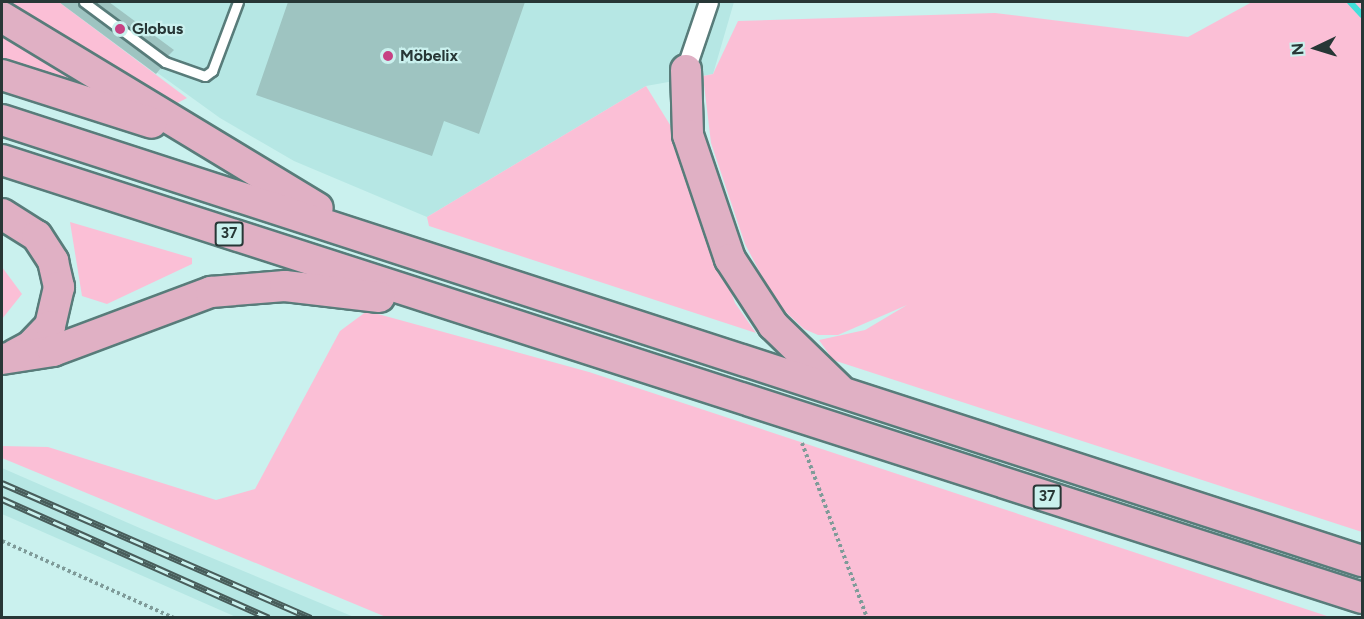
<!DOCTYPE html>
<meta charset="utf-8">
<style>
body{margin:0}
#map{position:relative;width:1364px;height:619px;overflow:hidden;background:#caf1ee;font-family:Figtree,sans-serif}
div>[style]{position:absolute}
.built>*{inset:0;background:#b6e7e4}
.green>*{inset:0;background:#fbbfd6}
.stream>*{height:6px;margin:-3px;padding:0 3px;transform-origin:3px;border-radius:3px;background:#42e0db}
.building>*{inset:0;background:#9ec4c1}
.path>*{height:4px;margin-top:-2px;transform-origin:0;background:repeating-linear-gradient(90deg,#7f9b99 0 3px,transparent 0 6px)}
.roads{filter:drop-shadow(2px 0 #587c7a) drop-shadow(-2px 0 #587c7a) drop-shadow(0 2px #587c7a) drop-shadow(0 -2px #587c7a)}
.service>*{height:9px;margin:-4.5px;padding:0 4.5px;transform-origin:4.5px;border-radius:4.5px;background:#fff}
.minor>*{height:18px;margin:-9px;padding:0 9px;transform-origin:9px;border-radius:9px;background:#fff}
.primary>*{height:30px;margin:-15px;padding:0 15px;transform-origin:15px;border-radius:15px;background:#e0b0c4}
.rail>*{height:7px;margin-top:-3.5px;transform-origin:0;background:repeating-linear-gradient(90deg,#caf1ee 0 14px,#485d5b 0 28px);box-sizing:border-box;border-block:2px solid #485d5b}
.dots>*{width:16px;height:16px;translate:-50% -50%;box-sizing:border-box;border:3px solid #caf1ee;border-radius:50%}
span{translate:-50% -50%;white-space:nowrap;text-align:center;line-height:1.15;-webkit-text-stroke:4.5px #caf1ee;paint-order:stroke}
.shield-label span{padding:2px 4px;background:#caf1ee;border:2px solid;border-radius:4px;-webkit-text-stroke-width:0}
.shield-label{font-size:15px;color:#273736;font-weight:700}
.poi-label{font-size:16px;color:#273736;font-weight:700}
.left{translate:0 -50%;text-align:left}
.frame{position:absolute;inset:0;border:3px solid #273736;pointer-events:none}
.north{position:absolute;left:1286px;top:18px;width:60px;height:60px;-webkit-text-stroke:4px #caf1ee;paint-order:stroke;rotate:266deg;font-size:16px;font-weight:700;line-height:24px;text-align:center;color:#273736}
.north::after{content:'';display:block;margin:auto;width:21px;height:27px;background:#273736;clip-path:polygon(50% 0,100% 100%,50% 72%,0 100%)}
</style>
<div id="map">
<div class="built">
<div style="clip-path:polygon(59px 2px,734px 2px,713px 74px,646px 86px,427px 217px,294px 161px,220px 118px)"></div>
<div style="clip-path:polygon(2px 468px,142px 529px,354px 617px,236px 617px,2px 514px)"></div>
</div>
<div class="green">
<div style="clip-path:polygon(2px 2px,59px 2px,187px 98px,170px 107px)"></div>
<div style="clip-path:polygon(1252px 2px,1362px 2px,1362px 532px,833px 360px,819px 340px,865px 330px,907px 305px,838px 335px,818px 335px,804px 329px,776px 303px,745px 244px,711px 143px,703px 76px,713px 74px,738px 21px,995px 13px,1188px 37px)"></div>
<div style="clip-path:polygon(2px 33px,117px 101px,2px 63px)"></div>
<div style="clip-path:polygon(646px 86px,672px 128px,735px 303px,756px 333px,429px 226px,427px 217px)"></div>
<div style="clip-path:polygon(70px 222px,192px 258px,192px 264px,107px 304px,82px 296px)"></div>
<div style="clip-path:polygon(2px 267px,22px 294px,2px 319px)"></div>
<div style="clip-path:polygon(367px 311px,589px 372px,1330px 617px,386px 617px,2px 458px,2px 446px,48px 447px,216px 500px,255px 489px,340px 331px)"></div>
</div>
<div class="stream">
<div style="left:1350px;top:2px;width:18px;rotate:47deg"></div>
</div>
<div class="building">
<div style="clip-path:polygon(59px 2px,77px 2px,161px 68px,156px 74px)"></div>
<div style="clip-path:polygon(95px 2px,109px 2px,174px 50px,168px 56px)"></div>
<div style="clip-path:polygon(288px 2px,525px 2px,479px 134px,444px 121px,432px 156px,256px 95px)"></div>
</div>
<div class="path">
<div style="left:802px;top:443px;width:187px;rotate:69.6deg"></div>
<div style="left:2px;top:541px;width:188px;rotate:24.1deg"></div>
</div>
<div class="roads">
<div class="service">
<div style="left:84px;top:2px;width:101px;rotate:36.5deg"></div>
<div style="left:165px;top:62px;width:42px;rotate:19.3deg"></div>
<div style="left:205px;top:76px;width:9px;rotate:-36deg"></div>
<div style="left:212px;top:71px;width:74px;rotate:-69.4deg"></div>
</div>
<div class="minor">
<div style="left:686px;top:70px;width:72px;rotate:-71.3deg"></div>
</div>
<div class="primary">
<div style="left:2px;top:17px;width:369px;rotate:31.2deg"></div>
<div style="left:686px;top:70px;width:65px;rotate:88.2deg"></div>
<div style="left:688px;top:135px;width:131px;rotate:71.3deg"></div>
<div style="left:730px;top:259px;width:79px;rotate:56.9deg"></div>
<div style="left:773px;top:325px;width:92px;rotate:44.1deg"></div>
<div style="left:2px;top:75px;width:157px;rotate:17.7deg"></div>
<div style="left:2px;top:120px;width:1430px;rotate:17.97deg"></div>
<div style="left:2px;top:160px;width:1429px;rotate:17.85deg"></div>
<div style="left:2px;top:214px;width:41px;rotate:32.2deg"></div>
<div style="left:37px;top:236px;width:30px;rotate:57deg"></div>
<div style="left:53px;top:261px;width:27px;rotate:77deg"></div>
<div style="left:59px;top:287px;width:40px;rotate:103deg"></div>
<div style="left:50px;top:326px;width:28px;rotate:134deg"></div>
<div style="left:31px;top:346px;width:19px;rotate:152deg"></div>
<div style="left:2px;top:359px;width:52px;rotate:-8.9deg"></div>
<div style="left:53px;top:351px;width:169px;rotate:-20.5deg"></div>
<div style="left:211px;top:292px;width:74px;rotate:-4.6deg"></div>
<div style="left:285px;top:286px;width:95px;rotate:6.7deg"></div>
</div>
</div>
<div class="rail">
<div style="left:2px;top:483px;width:337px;rotate:23.6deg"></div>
<div style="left:2px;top:499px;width:292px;rotate:24deg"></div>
</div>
<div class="dots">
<div style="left:120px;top:29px;background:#c74183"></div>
<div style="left:388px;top:56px;background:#c74183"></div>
</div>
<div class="shield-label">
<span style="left:229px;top:234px">37</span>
<span style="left:1047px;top:497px">37</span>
</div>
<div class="poi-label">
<span class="left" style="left:132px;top:29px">Globus</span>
<span class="left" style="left:400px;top:56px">Möbelix</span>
</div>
<div class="frame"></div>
<div class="north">N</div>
</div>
